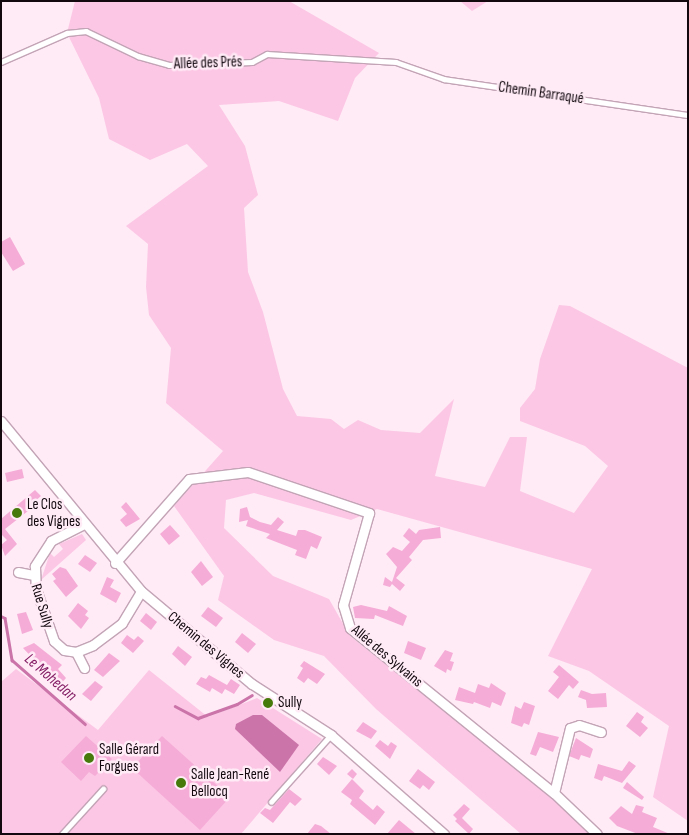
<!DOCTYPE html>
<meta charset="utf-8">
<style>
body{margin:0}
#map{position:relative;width:689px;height:835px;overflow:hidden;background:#ffebf6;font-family:"Sofia Sans Condensed",sans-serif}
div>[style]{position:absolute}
.green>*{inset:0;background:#fcc7e5}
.water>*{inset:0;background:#ca74a9}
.stream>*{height:2.5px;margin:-1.25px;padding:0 1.25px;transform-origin:1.25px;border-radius:1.25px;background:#ca74a9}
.building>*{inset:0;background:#f5acd7}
.roads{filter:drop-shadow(1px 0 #c3a4b6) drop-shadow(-1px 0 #c3a4b6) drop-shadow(0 1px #c3a4b6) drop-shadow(0 -1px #c3a4b6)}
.lane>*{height:4.5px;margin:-2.25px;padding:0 2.25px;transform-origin:2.25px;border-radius:2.25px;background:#fff}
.street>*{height:9px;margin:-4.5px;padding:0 4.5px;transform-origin:4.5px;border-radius:4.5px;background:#fff}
.dots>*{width:14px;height:14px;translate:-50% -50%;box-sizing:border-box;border:2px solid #ffebf6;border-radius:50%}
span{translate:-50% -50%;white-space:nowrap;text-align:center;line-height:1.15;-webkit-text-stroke:5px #ffebf6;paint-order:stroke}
.street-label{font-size:15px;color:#12080e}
.poi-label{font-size:15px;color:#12080e}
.left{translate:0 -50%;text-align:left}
.water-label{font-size:16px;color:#841e65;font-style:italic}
.frame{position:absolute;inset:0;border:2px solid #12080e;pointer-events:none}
</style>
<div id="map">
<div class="green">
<div style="clip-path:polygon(75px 1px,289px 1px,379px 53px,355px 78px,338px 121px,279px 101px,219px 105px,245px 146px,258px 195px,244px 208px,248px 272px,263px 312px,283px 389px,297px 416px,331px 419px,344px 429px,358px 420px,381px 430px,420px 433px,454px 399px,435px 476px,485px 487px,510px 437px,527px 437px,520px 491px,574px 513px,608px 466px,585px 446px,520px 421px,520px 408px,535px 389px,540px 359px,559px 305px,570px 306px,688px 368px,688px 821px,653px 797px,669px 726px,589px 671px,548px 656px,592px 569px,377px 509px,351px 520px,254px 493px,226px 500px,224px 528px,273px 576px,329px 599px,350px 636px,549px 795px,590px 834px,521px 834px,376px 709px,324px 656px,274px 640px,218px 600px,224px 576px,174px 506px,223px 451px,166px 403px,171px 348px,149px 315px,146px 287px,148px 244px,126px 226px,208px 166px,187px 144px,150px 160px,109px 139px,99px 98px,67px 33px)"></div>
<div style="clip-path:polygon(460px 1px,488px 1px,472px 11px)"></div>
<div style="clip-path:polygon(82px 534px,86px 540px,41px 580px,50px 553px,54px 557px,63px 549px,59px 544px)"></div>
<div style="clip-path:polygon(16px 669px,98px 730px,149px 670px,208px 717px,257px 698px,322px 739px,241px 834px,1px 834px,1px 682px)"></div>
</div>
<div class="water">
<div style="clip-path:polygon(253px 715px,262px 715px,299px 745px,280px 772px,235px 729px,236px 724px)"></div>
</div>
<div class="stream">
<div style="left:1px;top:616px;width:4px;rotate:27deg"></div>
<div style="left:5px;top:618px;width:43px;rotate:80.5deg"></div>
<div style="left:12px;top:660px;width:97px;rotate:41.2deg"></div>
<div style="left:175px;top:706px;width:26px;rotate:28deg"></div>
<div style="left:198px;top:718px;width:41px;rotate:-19.7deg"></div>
<div style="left:237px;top:704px;width:17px;rotate:-31deg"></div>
</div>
<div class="building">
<div style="clip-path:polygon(10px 237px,25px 264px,13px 271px,1px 252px,1px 242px)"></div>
<div style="clip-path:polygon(22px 469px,24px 478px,7px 482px,5px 473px)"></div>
<div style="clip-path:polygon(35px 490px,41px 496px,26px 509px,28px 511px,5px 529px,17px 544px,5px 556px,1px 545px,7px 540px,1px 534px,1px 519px)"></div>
<div style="clip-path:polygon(126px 502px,140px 519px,126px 527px,120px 520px,127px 514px,121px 507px)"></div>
<div style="clip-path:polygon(247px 507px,250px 517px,260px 522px,271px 525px,278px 517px,284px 522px,277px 530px,296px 536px,298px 530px,305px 530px,322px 537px,317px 549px,311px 546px,306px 559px,295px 555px,297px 550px,266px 538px,270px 534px,246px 526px,248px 520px,239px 522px,240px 509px)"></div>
<div style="clip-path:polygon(170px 525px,180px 536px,169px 545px,160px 534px)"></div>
<div style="clip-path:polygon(440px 527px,441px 538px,423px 540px,409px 557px,412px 560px,396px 578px,405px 585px,400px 591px,392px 584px,390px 587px,383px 585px,385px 577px,392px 582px,397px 567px,386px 554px,393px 547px,402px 551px,410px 542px,403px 536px,409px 528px,416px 534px,419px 530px)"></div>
<div style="clip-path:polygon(85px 555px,97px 563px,90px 572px,78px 564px)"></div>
<div style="clip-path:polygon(201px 561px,213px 577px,202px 586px,191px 572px)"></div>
<div style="clip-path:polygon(60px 567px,66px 569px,78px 586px,66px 597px,53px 581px,56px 579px,52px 574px)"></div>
<div style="clip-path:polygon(107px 577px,114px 580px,110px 587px,121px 593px,116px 603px,100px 594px)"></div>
<div style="clip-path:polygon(78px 603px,88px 611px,85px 615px,89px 618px,81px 629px,68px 616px)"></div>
<div style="clip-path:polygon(361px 605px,387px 611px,389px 606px,407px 616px,403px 626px,375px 615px,374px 619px,355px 618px,353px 607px)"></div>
<div style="clip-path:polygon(208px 607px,223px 618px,216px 627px,201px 616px)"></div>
<div style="clip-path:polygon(26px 612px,33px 630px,22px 634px,17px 614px)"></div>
<div style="clip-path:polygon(146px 613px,157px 622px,151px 630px,140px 621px)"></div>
<div style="clip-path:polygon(242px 633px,256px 644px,248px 653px,235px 642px)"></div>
<div style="clip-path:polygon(127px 635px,134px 640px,138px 636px,144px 641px,133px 653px,121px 643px)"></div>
<div style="clip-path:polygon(408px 641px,426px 648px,421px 660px,404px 653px)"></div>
<div style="clip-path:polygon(34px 643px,62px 665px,58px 669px,66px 678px,59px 686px,23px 648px)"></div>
<div style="clip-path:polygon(178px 646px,192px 657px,185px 666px,172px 654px)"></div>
<div style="clip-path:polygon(445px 650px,453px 653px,450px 661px,454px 662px,451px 671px,447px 669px,446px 673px,434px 666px)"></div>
<div style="clip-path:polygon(109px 653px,120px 661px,103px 677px,94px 670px)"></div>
<div style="clip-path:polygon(304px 661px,325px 674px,317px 684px,308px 678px,304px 683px,297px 678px,303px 668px,300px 666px)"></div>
<div style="clip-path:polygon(559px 665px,579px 682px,573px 689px,569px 685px,558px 699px,548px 691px,559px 677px,553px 672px)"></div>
<div style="clip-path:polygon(209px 675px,227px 685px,231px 679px,240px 685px,234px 694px,225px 689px,222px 694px,212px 688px,210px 692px,196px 684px,201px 677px,206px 679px)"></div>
<div style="clip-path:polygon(95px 681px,103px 687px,91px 701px,82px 694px)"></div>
<div style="clip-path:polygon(491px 683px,506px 693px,501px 706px,492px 702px,490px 708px,474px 702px,473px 704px,455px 700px,459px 687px,475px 693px,478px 684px,489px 688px)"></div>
<div style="clip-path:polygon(581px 690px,592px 694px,606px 693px,607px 707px,587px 708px,586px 700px,578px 697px)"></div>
<div style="clip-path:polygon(524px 702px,535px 706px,529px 725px,524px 723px,522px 727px,511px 723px,515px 706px,521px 709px)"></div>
<div style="clip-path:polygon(637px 712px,644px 717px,641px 722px,648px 728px,640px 737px,626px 726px)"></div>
<div style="clip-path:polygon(363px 722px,377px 731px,371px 739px,356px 731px)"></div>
<div style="clip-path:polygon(538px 732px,559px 737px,553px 752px,540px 747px,536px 756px,530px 754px)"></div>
<div style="clip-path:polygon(86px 736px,112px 759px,95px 776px,89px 772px,81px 781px,61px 762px)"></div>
<div style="clip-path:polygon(162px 736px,230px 797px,200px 830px,132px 768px)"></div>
<div style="clip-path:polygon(576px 738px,593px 749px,590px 758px,581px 755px,579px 760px,569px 756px)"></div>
<div style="clip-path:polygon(380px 740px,388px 746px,391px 742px,397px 746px,390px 759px,375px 746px)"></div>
<div style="clip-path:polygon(323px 757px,337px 766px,329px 775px,317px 764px)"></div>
<div style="clip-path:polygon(629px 761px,636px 766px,622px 783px,604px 776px,602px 781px,594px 778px,598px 764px,622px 771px)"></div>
<div style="clip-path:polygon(352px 769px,357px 774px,353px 779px,347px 774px)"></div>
<div style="clip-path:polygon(418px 769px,435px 782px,429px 790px,423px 785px,420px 789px,409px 781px)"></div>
<div style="clip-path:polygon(352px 779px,364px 791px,359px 798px,373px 810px,377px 805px,385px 812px,375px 825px,350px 804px,352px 800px,341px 792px)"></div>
<div style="clip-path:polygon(627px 782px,644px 797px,642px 800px,623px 788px)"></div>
<div style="clip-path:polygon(289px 789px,302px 799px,295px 806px,290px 802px,273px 823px,260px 813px,265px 808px,270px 810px)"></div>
<div style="clip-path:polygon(464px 804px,470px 809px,462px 818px,473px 829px,469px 834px,455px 821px,457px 819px,453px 815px)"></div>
<div style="clip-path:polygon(636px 805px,644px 807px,642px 812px,657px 818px,653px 827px,670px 834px,638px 834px,617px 826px,609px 818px,621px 806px,632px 814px)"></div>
<div style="clip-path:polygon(399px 820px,416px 834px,387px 834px)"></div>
<div style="clip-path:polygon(315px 824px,321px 826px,331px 834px,307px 834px)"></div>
</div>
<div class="roads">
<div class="lane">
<div style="left:1px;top:62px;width:72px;rotate:-23.7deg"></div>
<div style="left:67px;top:33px;width:19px;rotate:-6deg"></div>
<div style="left:86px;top:31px;width:58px;rotate:25.7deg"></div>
<div style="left:138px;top:56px;width:32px;rotate:16deg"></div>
<div style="left:169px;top:65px;width:83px;rotate:-2.1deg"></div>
<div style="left:252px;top:62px;width:17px;rotate:-28deg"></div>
<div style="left:267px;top:54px;width:129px;rotate:3.5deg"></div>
<div style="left:396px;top:62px;width:51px;rotate:19.5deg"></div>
<div style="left:444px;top:79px;width:247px;rotate:8.4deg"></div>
<div style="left:271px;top:802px;width:90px;rotate:-48.2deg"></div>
<div style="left:62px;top:834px;width:61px;rotate:-47.7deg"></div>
</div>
<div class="street">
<div style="left:1px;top:421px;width:220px;rotate:50.5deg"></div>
<div style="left:141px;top:591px;width:145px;rotate:40deg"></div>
<div style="left:252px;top:684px;width:94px;rotate:32.8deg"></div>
<div style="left:331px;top:735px;width:150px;rotate:41.2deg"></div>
<div style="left:84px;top:524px;width:37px;rotate:153deg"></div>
<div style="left:51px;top:541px;width:30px;rotate:123deg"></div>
<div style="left:35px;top:566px;width:23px;rotate:88deg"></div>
<div style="left:36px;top:589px;width:55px;rotate:70.9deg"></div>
<div style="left:54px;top:641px;width:13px;rotate:42deg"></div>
<div style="left:64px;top:650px;width:12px;rotate:9deg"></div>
<div style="left:76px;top:652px;width:18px;rotate:-22deg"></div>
<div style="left:93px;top:645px;width:36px;rotate:-37deg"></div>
<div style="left:122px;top:623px;width:37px;rotate:-59deg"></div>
<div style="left:115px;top:563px;width:112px;rotate:-48.6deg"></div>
<div style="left:189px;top:479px;width:59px;rotate:-6.8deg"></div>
<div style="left:248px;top:472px;width:128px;rotate:18.7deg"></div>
<div style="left:369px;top:513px;width:96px;rotate:105.8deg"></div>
<div style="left:343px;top:605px;width:24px;rotate:73deg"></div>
<div style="left:350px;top:628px;width:262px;rotate:39deg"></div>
<div style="left:554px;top:793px;width:67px;rotate:-76.2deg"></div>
<div style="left:570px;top:728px;width:9px;rotate:-18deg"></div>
<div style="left:579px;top:725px;width:23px;rotate:18deg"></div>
<div style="left:18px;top:572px;width:15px;rotate:11deg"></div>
<div style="left:76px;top:652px;width:18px;rotate:63deg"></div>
<div style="left:554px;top:793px;width:59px;rotate:43.6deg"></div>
</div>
</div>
<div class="dots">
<div style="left:17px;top:513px;background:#467a0a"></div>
<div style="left:268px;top:703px;background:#467a0a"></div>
<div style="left:89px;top:758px;background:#467a0a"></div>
<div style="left:181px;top:783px;background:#467a0a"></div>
</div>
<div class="street-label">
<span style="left:208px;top:63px;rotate:-2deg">Allée des Prés</span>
<span style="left:541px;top:93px;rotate:8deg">Chemin Barraqué</span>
<span style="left:42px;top:606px;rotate:73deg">Rue Sully</span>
<span style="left:206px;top:645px;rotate:40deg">Chemin des Vignes</span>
<span style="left:387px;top:656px;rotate:40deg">Allée des Sylvains</span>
</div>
<div class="poi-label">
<span class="left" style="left:27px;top:513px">Le Clos<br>des Vignes</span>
<span class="left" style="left:278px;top:703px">Sully</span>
<span class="left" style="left:99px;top:758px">Salle Gérard<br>Forgues</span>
<span class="left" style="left:191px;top:783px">Salle Jean-René<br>Bellocq</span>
</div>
<div class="water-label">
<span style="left:50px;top:678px;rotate:41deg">Le Mohedan</span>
</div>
<div class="frame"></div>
</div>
